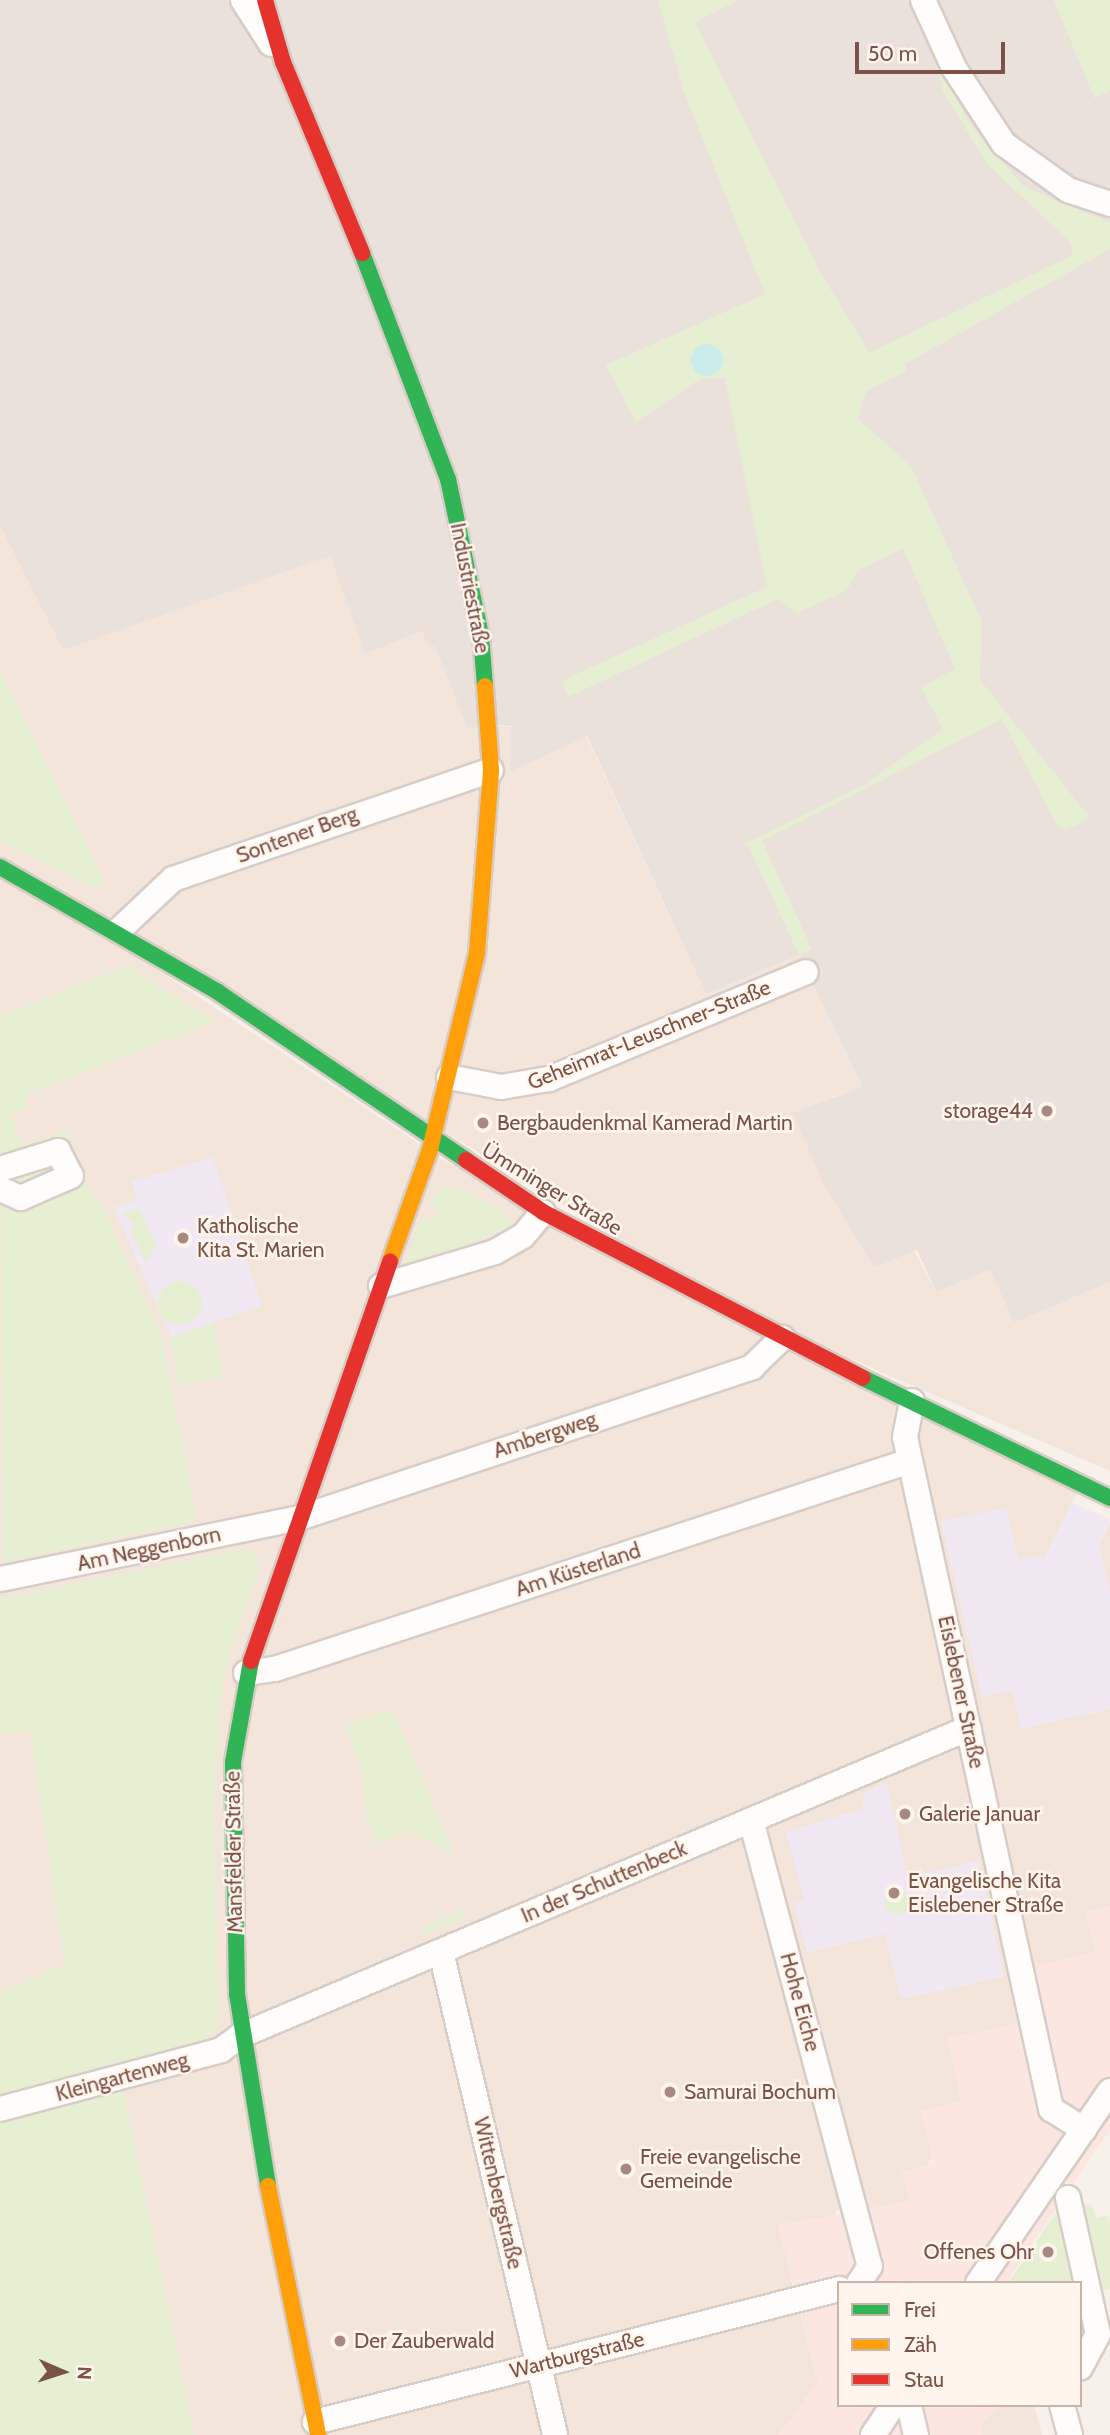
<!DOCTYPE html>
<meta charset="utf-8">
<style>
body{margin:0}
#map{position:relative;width:1110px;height:2435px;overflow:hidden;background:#f8f1ea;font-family:Cabin,sans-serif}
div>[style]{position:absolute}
.residential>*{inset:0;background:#f4e5da}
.commercial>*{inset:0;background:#fce7e0}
.industrial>*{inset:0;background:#ebe1db}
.education>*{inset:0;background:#f2e8f3}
.green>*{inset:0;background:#e7efd3}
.round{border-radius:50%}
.water>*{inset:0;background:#caecea}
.roads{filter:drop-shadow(2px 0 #d7ccc6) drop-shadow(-2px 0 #d7ccc6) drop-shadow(0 2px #d7ccc6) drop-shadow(0 -2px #d7ccc6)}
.street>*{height:24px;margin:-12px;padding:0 12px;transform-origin:12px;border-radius:12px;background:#fefdfc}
.fast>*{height:16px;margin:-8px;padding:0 8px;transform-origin:8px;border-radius:8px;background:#30b455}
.slow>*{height:16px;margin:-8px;padding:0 8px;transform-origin:8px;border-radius:8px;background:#ff9f0a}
.jam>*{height:16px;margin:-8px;padding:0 8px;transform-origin:8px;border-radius:8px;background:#e5322d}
.dots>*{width:19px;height:19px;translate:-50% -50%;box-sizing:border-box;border:4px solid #fff5ec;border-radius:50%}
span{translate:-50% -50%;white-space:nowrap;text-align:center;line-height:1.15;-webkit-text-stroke:5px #fff5ec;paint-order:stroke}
.street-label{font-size:21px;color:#7a5247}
.poi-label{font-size:21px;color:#7a5247}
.right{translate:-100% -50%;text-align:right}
.left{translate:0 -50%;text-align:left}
.legend{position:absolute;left:837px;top:2281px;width:245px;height:126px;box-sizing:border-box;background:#fff5ec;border:2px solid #cab4aa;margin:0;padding:9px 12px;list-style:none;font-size:21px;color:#7a5247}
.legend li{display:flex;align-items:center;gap:14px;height:35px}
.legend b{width:35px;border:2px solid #cab4aa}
.north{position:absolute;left:28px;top:2337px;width:70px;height:70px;-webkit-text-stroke:5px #fff5ec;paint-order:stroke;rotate:93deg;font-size:19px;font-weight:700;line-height:28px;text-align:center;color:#7a5247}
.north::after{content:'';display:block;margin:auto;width:24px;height:32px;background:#7a5247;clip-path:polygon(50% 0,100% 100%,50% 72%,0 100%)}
.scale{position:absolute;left:855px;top:42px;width:150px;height:32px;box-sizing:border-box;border:4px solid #7a5247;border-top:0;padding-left:9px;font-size:21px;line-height:24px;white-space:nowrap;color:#7a5247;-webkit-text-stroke:5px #fff5ec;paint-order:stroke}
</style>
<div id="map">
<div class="residential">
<div style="clip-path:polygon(0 526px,63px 649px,330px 556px,365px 654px,422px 631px,435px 645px,468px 730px,477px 723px,586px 736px,706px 994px,799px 955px,862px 1088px,832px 1097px,936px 1292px,990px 1270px,1014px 1323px,1110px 1282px,1110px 1471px,819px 1345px,645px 1256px,0 855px)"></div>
<div style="clip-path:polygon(0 878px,78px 917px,442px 1159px,1077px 1493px,1045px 1557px,1018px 1558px,1012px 1691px,1021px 1728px,1110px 1709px,1110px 1906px,1086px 1911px,1095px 1952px,1039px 1965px,1016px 2024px,961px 2101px,910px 2201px,875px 2210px,837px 2210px,791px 2280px,818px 2382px,779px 2435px,0 2435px)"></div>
<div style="clip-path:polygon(1110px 1522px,1110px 1594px,1099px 1545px)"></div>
<div style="clip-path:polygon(1002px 2405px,1034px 2405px,1042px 2435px,983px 2435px,980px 2425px)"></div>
</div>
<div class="commercial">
<div style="clip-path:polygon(1110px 1906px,1110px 2130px,1006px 2283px,839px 2283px,839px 2405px,1002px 2405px,981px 2425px,983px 2435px,779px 2435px,818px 2382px,778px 2225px,910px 2201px,902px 2172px,934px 2163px,920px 2111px,961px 2101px,947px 2038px,1016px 2024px,1039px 1965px,1095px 1952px,1086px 1911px)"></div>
</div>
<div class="industrial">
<div style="clip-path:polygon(0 0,1110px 0,1110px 1282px,1014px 1323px,990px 1270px,936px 1292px,917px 1250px,874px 1267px,823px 1183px,793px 1113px,862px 1087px,799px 955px,706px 994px,587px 736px,510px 772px,511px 726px,477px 723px,468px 730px,435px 646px,429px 647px,422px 631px,365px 654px,330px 556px,63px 650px,0 526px)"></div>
</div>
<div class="education">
<div style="clip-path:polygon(213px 1157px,262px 1306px,171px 1337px,114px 1208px,137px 1199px,131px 1182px)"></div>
<div style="clip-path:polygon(1072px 1503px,1110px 1519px,1099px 1545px,1110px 1594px,1110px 1709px,1021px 1729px,1012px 1691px,982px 1697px,941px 1521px,1006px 1508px,1018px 1558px,1045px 1557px)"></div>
<div style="clip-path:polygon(887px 1783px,908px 1877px,979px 1861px,1004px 1977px,901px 1999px,885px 1934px,807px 1953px,794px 1903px,804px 1900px,786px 1832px,862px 1809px,865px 1792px)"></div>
</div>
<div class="green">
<div style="clip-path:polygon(658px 0,739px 0,695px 22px,822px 275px,869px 353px,1073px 255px,1070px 242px,988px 165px,943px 91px,932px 52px,968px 121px,1024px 187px,1110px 223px,1110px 249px,905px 364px,906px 372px,866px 391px,858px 419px,911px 466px,981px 620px,980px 680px,1090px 818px,1066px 830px,1056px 824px,1002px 719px,762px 841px,812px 949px,799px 955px,747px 843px,864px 785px,943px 729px,921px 687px,955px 669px,903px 548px,859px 570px,846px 591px,797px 613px,778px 599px,568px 697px,562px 683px,572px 676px,767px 587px,725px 378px,700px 379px,636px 422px,606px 365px,765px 294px,684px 92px)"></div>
<div style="clip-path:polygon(1054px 0,1110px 0,1110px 91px,1094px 98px)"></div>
<div style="clip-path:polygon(0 670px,105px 883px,94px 888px,0 841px)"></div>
<div style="clip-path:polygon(126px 966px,215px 1021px,25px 1095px,29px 1106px,11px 1114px,21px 1146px,66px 1129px,90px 1194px,99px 1198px,162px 1339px,197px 1521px,3px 1562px,0 1016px)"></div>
<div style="clip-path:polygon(443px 1186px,478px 1195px,475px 1200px,489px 1202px,515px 1224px,402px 1273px,421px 1219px,433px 1223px,439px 1207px,427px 1203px)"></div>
<div style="clip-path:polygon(139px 1209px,157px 1244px,145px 1262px,131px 1230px,136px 1227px,123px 1213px)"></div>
<div class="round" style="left:158px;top:1281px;width:44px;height:44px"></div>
<div style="clip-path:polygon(213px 1323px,223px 1376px,179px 1386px,171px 1337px)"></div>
<div style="clip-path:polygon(249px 1548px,260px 1565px,230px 1649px,220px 1705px,214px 1804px,218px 2026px,203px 2041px,118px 2065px,194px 2435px,0 2435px,0 1994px,65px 1964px,30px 1730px,0 1734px,0 1599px)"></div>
<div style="clip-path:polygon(392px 1709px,455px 1855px,409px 1831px,376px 1845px,365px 1811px,365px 1782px,345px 1724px)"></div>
<div class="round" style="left:884px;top:1888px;width:26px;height:26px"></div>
<div style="clip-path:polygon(463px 1909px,466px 1918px,424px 1936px,420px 1928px)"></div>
<div style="clip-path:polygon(1080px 2203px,1092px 2205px,1096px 2218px,1108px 2215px,1110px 2225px,1110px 2289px,1095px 2292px)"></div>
<div style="clip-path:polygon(1055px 2214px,1068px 2225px,1089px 2324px,1080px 2344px,1080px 2283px,1008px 2283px)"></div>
</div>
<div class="water">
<div class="round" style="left:691px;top:344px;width:32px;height:32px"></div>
</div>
<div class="roads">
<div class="street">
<div style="left:243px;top:0;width:52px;rotate:57.5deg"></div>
<div style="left:923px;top:0;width:75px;rotate:65.5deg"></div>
<div style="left:954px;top:68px;width:91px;rotate:56.7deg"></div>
<div style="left:1004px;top:144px;width:79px;rotate:35.7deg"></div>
<div style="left:1068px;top:190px;width:44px;rotate:18.4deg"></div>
<div style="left:119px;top:930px;width:74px;rotate:-43.4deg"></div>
<div style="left:173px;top:879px;width:336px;rotate:-18.9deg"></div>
<div style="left:449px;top:1077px;width:53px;rotate:10.9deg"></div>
<div style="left:501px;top:1087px;width:49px;rotate:-9.5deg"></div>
<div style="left:549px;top:1079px;width:278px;rotate:-22.6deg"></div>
<div style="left:0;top:1169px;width:61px;rotate:-17.2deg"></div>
<div style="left:58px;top:1151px;width:28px;rotate:63deg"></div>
<div style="left:71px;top:1176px;width:55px;rotate:156.3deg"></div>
<div style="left:21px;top:1198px;width:23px;rotate:-157deg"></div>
<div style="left:381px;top:1286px;width:119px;rotate:-16.6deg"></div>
<div style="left:495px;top:1252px;width:32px;rotate:-30deg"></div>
<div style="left:523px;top:1236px;width:31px;rotate:-50deg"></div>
<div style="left:912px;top:1401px;width:37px;rotate:101deg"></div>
<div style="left:905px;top:1437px;width:688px;rotate:77.74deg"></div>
<div style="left:1051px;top:2109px;width:39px;rotate:32deg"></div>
<div style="left:0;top:1579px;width:305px;rotate:-11.5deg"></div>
<div style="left:299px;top:1518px;width:478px;rotate:-18.4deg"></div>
<div style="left:752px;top:1367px;width:42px;rotate:-44deg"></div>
<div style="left:246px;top:1673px;width:29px;rotate:-8deg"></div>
<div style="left:275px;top:1669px;width:668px;rotate:-18.14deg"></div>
<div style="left:751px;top:1820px;width:462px;rotate:75.1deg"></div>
<div style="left:870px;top:2266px;width:20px;rotate:123deg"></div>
<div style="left:441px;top:1952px;width:496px;rotate:76.7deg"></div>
<div style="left:0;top:2109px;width:229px;rotate:-14.9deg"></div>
<div style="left:221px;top:2050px;width:24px;rotate:-36deg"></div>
<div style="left:240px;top:2036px;width:791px;rotate:-22.9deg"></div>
<div style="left:1068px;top:2198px;width:139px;rotate:77.6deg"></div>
<div style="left:1098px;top:2334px;width:38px;rotate:118deg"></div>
<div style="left:978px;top:2283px;width:233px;rotate:-55.5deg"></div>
<div style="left:909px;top:2405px;width:31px;rotate:77deg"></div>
<div style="left:1062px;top:2405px;width:31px;rotate:75deg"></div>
<div style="left:315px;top:2422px;width:541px;rotate:-14.24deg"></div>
<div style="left:873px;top:2435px;width:36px;rotate:-56deg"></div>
</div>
<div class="fast">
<div style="left:362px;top:253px;width:242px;rotate:69.2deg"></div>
<div style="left:448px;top:479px;width:160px;rotate:78.1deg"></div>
<div style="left:481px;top:636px;width:50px;rotate:85.4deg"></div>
<div style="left:0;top:867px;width:251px;rotate:29.8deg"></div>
<div style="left:218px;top:992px;width:300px;rotate:34.1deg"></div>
<div style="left:863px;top:1378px;width:275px;rotate:25.9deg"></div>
<div style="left:251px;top:1661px;width:103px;rotate:100.1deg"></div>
<div style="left:233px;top:1762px;width:232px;rotate:89deg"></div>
<div style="left:237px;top:1994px;width:194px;rotate:80.8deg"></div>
</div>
<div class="slow">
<div style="left:390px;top:1261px;width:119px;rotate:-70.3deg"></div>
<div style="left:430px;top:1149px;width:202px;rotate:-76.5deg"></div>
<div style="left:477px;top:953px;width:184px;rotate:-85.6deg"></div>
<div style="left:491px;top:770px;width:84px;rotate:-94.1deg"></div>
<div style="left:268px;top:2186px;width:254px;rotate:78.6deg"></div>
</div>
<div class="jam">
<div style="left:265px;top:0;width:65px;rotate:73.8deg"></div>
<div style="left:283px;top:62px;width:207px;rotate:67.5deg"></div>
<div style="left:466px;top:1160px;width:93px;rotate:34deg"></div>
<div style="left:543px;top:1212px;width:360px;rotate:27.4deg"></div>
<div style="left:251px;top:1661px;width:423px;rotate:-70.8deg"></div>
</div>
</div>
<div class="dots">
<div style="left:1047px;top:1111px;background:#a68a80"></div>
<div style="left:483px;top:1123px;background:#a68a80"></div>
<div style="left:183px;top:1238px;background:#a68a80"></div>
<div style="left:905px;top:1814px;background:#a68a80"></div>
<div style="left:894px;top:1893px;background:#a68a80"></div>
<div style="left:670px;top:2092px;background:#a68a80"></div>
<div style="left:626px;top:2169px;background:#a68a80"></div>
<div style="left:1048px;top:2252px;background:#a68a80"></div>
<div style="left:340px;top:2341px;background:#a68a80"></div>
</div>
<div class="street-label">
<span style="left:470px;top:588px;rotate:79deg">Industriestraße</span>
<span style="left:297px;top:835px;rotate:-20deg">Sontener Berg</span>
<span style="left:649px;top:1035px;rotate:-22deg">Geheimrat-Leuschner-Straße</span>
<span style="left:552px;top:1189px;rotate:31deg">Ümminger Straße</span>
<span style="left:545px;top:1435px;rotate:-18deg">Ambergweg</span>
<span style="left:149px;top:1549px;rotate:-12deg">Am Neggenborn</span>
<span style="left:578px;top:1570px;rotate:-18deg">Am Küsterland</span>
<span style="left:961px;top:1692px;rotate:78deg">Eislebener Straße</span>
<span style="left:234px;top:1852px;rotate:-91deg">Mansfelder Straße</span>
<span style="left:604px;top:1882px;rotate:-23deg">In der Schuttenbeck</span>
<span style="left:800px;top:2002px;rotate:75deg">Hohe Eiche</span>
<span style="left:122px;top:2077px;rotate:-15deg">Kleingartenweg</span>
<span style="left:498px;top:2193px;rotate:77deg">Wittenbergstraße</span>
<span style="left:577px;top:2355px;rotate:-14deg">Wartburgstraße</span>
</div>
<div class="poi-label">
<span class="right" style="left:1033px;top:1111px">storage44</span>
<span class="left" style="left:497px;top:1123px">Bergbaudenkmal Kamerad Martin</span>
<span class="left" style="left:197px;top:1238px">Katholische<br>Kita St. Marien</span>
<span class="left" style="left:919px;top:1814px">Galerie Januar</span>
<span class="left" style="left:908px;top:1893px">Evangelische Kita<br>Eislebener Straße</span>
<span class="left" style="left:684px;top:2092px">Samurai Bochum</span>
<span class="left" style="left:640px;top:2169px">Freie evangelische<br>Gemeinde</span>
<span class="right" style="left:1034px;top:2252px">Offenes Ohr</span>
<span class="left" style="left:354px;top:2341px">Der Zauberwald</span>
</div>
<ul class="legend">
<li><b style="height:9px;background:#30b455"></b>Frei</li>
<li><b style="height:9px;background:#ff9f0a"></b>Zäh</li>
<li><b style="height:9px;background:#e5322d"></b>Stau</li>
</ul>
<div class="north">N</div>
<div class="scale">50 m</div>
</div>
